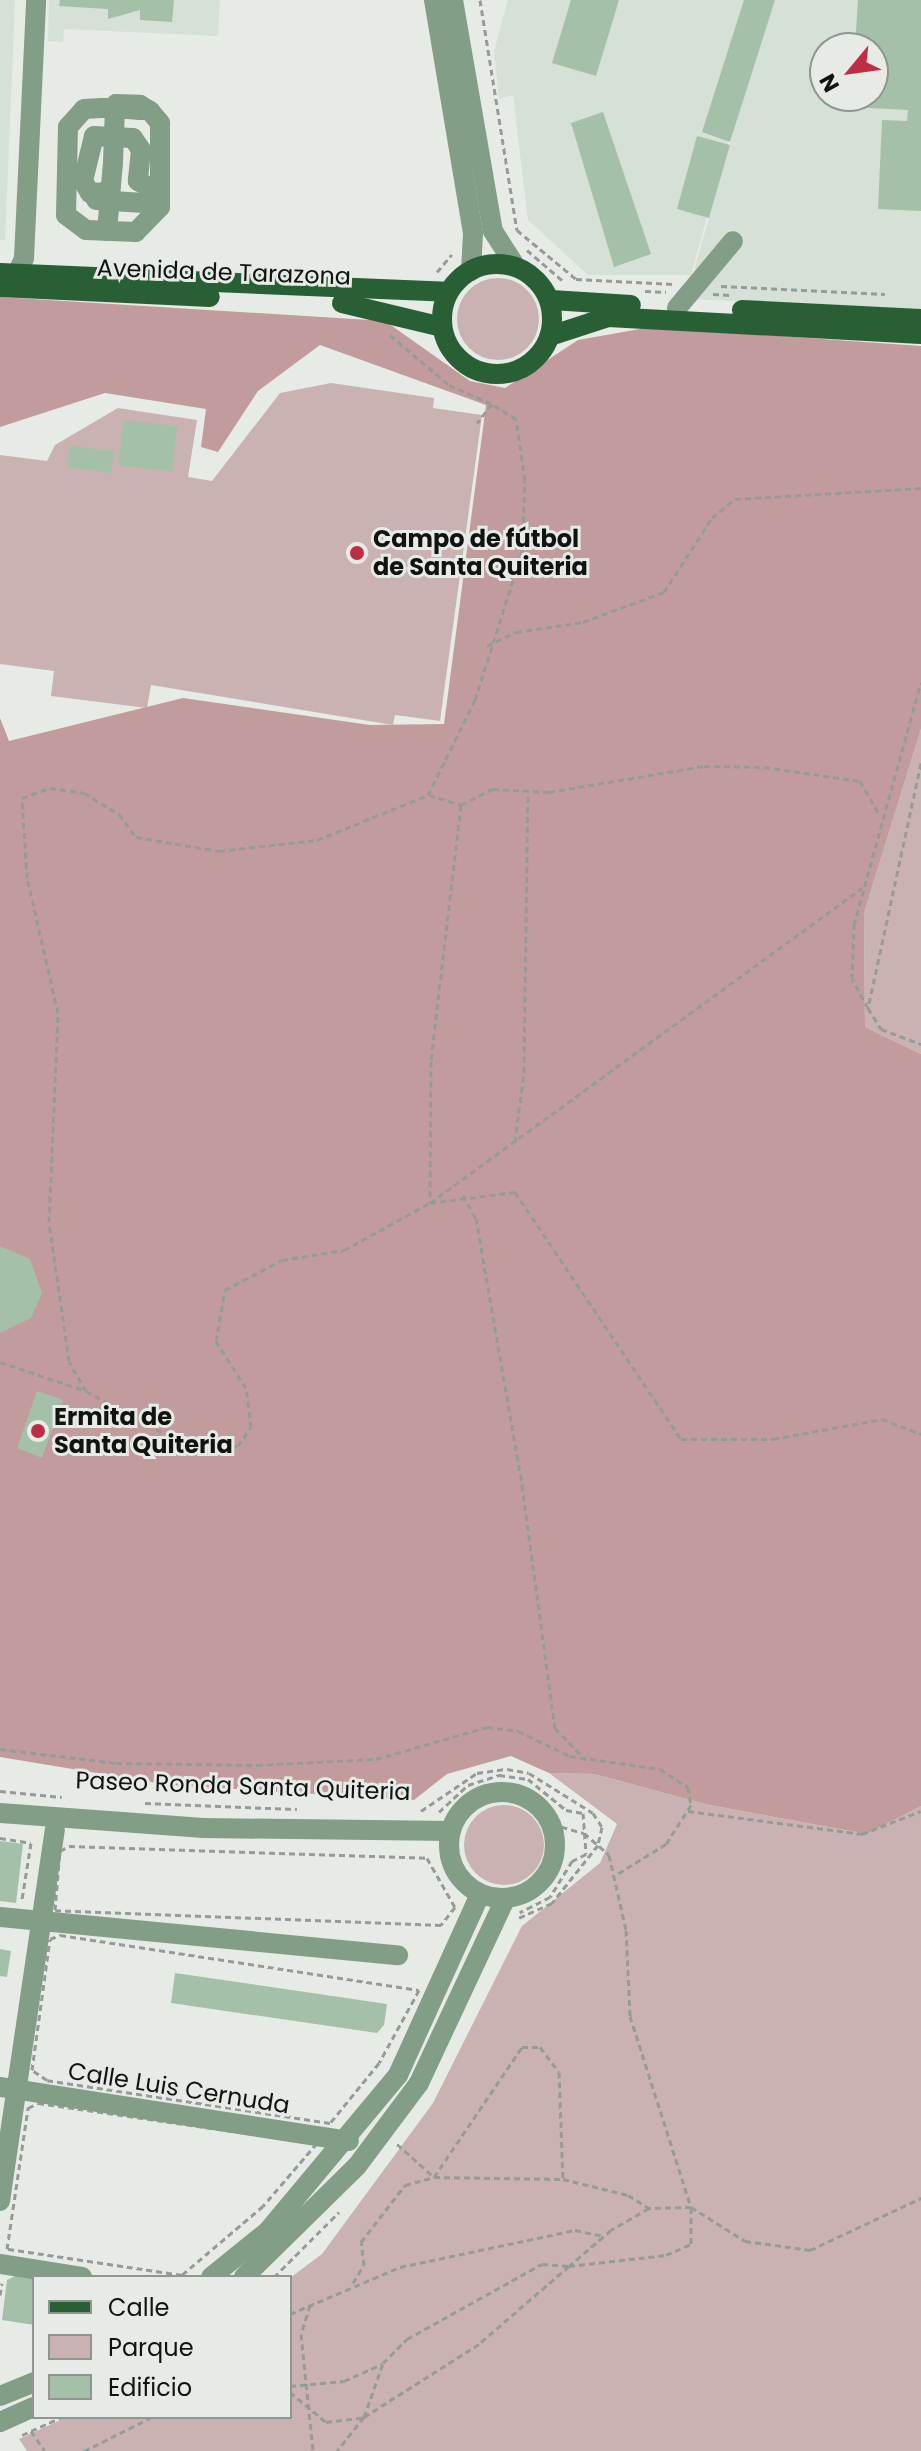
<!DOCTYPE html>
<meta charset="utf-8">
<style>
body{margin:0}
#map{position:relative;width:921px;height:2451px;overflow:hidden;background:#e6ebe6;font-family:Poppins,sans-serif}
div>[style]{position:absolute}
.built>*{inset:0;background:#d5e0d6}
.green>*{inset:0;background:#cab2b2}
.round{border-radius:50%}
.forest>*{inset:0;background:#c29c9c}
.building>*{inset:0;background:#a4c0a8}
.path>*{height:3px;margin-top:-1.5px;transform-origin:0;background:repeating-linear-gradient(90deg,#979b97 0 6px,transparent 0 10px)}
.minor>*{height:20px;margin:-10px;padding:0 10px;transform-origin:10px;border-radius:10px;background:#829e86}
.minor>.ring{margin:-10px;padding:0;box-sizing:content-box;background:none;border:20px solid #829e86;border-radius:50%}
.major>*{height:20px;margin:-10px;padding:0 10px;transform-origin:10px;border-radius:10px;background:#295f35}
.major>.ring{margin:-10px;padding:0;box-sizing:content-box;background:none;border:20px solid #295f35;border-radius:50%}
.dots>*{width:22px;height:22px;translate:-50% -50%;box-sizing:border-box;border:4px solid #e6ebe6;border-radius:50%}
span{translate:-50% -50%;white-space:nowrap;text-align:center;line-height:1.15;-webkit-text-stroke:6px #e6ebe6;paint-order:stroke}
.street-label{font-size:24px;color:#111311}
.poi-label{font-size:24px;color:#111311;font-weight:700}
.left{translate:0 -50%;text-align:left}
.legend{position:absolute;left:32px;top:2275px;width:260px;height:144px;box-sizing:border-box;background:#e6ebe6;border:2px solid #919591;margin:0;padding:10px 14px;list-style:none;font-size:24px;color:#111311}
.legend li{display:flex;align-items:center;gap:16px;height:40px}
.legend b{width:40px;border:2px solid #919591}
.north{position:absolute;left:809px;top:32px;width:80px;height:80px;box-sizing:border-box;background:#e6ebe6;border:2px solid #919591;border-radius:50%;rotate:241deg;font-size:22px;font-weight:700;line-height:32px;text-align:center;color:#111311}
.north::after{content:'';display:block;margin:auto;width:28px;height:36px;background:#be2d43;clip-path:polygon(50% 0,100% 100%,50% 72%,0 100%)}
</style>
<div id="map">
<div class="built">
<div style="clip-path:polygon(0 0,15px 0,5px 240px,0 240px)"></div>
<div style="clip-path:polygon(49px 0,220px 0,218px 36px,64px 29px,63px 42px,48px 41px)"></div>
<div style="clip-path:polygon(508px 0,767px 0,691px 275px,588px 275px,528px 220px,513px 95px,499px 99px,494px 51px)"></div>
<div style="clip-path:polygon(evenodd,771px 0,921px 0,921px 309px,686px 299px,771px 0,825px 48px,873px 48px,873px 96px,825px 96px,825px 48px)"></div>
</div>
<div class="green">
<div class="round" style="left:457px;top:278px;width:82px;height:82px"></div>
<div style="clip-path:polygon(331px 383px,434px 398px,433px 408px,482px 415px,440px 721px,395px 715px,393px 725px,151px 685px,147px 708px,51px 696px,54px 671px,0 664px,0 455px,47px 461px,55px 445px,118px 408px,197px 420px,188px 477px,212px 481px,280px 393px)"></div>
<div style="clip-path:polygon(921px 729px,921px 1054px,865px 1027px,864px 913px)"></div>
<div style="clip-path:polygon(549px 1773px,594px 1774px,709px 1805px,867px 1834px,921px 1806px,921px 2451px,27px 2451px,19px 2439px,67px 2417px,290px 2417px,290px 2278px,322px 2254px,433px 2103px,522px 1926px,600px 1863px,617px 1824px)"></div>
<div class="round" style="left:464px;top:1805px;width:80px;height:80px"></div>
</div>
<div class="forest">
<div style="clip-path:polygon(0 297px,385px 321px,470px 381px,505px 388px,578px 340px,651px 327px,921px 346px,921px 729px,864px 913px,865px 1027px,921px 1054px,921px 1806px,867px 1834px,709px 1805px,594px 1774px,549px 1773px,511px 1756px,447px 1774px,414px 1800px,169px 1785px,0 1757px,0 718px,9px 741px,183px 698px,370px 725px,444px 724px,486px 405px,320px 345px,258px 391px,218px 452px,201px 447px,206px 409px,105px 393px,0 427px)"></div>
</div>
<div class="building">
<div style="clip-path:polygon(60px 0,174px 0,172px 22px,140px 20px,140px 10px,108px 19px,108px 9px,59px 6px)"></div>
<div style="clip-path:polygon(571px 0,619px 0,596px 76px,552px 63px)"></div>
<div style="clip-path:polygon(744px 0,775px 0,730px 142px,702px 132px)"></div>
<div style="clip-path:polygon(858px 0,921px 0,921px 211px,878px 209px,882px 120px,907px 121px,908px 110px,852px 107px,853px 96px,873px 96px,873px 48px,855px 48px)"></div>
<div style="clip-path:polygon(603px 112px,651px 254px,614px 267px,571px 123px)"></div>
<div style="clip-path:polygon(697px 136px,730px 145px,709px 218px,677px 209px)"></div>
<div style="clip-path:polygon(124px 420px,177px 426px,172px 472px,118px 465px)"></div>
<div style="clip-path:polygon(70px 446px,114px 451px,111px 473px,67px 467px)"></div>
<div style="clip-path:polygon(0 1246px,30px 1259px,42px 1293px,31px 1318px,0 1333px)"></div>
<div style="clip-path:polygon(37px 1391px,63px 1400px,42px 1458px,17px 1448px)"></div>
<div style="clip-path:polygon(0 1841px,23px 1844px,16px 1903px,0 1901px)"></div>
<div style="clip-path:polygon(0 1949px,11px 1951px,7px 1977px,0 1976px)"></div>
<div style="clip-path:polygon(175px 1973px,387px 2004px,384px 2025px,377px 2033px,171px 2003px)"></div>
<div style="clip-path:polygon(17px 2275px,34px 2278px,34px 2325px,2px 2320px,7px 2280px)"></div>
</div>
<div class="path">
<div style="left:480px;top:0;width:233px;rotate:80.9deg"></div>
<div style="left:517px;top:230px;width:77px;rotate:39.7deg"></div>
<div style="left:576px;top:279px;width:98px;rotate:2.9deg"></div>
<div style="left:527px;top:250px;width:48px;rotate:40.7deg"></div>
<div style="left:437px;top:272px;width:23px;rotate:-50deg"></div>
<div style="left:721px;top:286px;width:164px;rotate:2.8deg"></div>
<div style="left:645px;top:291px;width:21px;rotate:3deg"></div>
<div style="left:713px;top:294px;width:17px;rotate:3deg"></div>
<div style="left:390px;top:335px;width:77px;rotate:40.3deg"></div>
<div style="left:449px;top:385px;width:47px;rotate:23.8deg"></div>
<div style="left:492px;top:404px;width:24px;rotate:128deg"></div>
<div style="left:487px;top:646px;width:32px;rotate:-26deg"></div>
<div style="left:516px;top:632px;width:68px;rotate:-8.5deg"></div>
<div style="left:583px;top:622px;width:86px;rotate:-20.3deg"></div>
<div style="left:664px;top:592px;width:88px;rotate:-57deg"></div>
<div style="left:712px;top:518px;width:30px;rotate:-40deg"></div>
<div style="left:735px;top:499px;width:186px;rotate:-3.4deg"></div>
<div style="left:921px;top:763px;width:251px;rotate:102.2deg"></div>
<div style="left:868px;top:1008px;width:25px;rotate:58deg"></div>
<div style="left:881px;top:1029px;width:43px;rotate:20.6deg"></div>
<div style="left:429px;top:795px;width:34px;rotate:17deg"></div>
<div style="left:461px;top:805px;width:258px;rotate:96.7deg"></div>
<div style="left:431px;top:1061px;width:142px;rotate:90.4deg"></div>
<div style="left:430px;top:1203px;width:535px;rotate:-36.1deg"></div>
<div style="left:461px;top:805px;width:36px;rotate:-27deg"></div>
<div style="left:493px;top:789px;width:56px;rotate:3.1deg"></div>
<div style="left:549px;top:792px;width:157px;rotate:-9.5deg"></div>
<div style="left:704px;top:766px;width:60px;rotate:1deg"></div>
<div style="left:764px;top:767px;width:97px;rotate:8.3deg"></div>
<div style="left:860px;top:781px;width:39px;rotate:60deg"></div>
<div style="left:868px;top:1008px;width:33px;rotate:-119deg"></div>
<div style="left:852px;top:979px;width:54px;rotate:-87.9deg"></div>
<div style="left:854px;top:925px;width:252px;rotate:-74.6deg"></div>
<div style="left:515px;top:1142px;width:71px;rotate:-82.7deg"></div>
<div style="left:524px;top:1072px;width:281px;rotate:-89.2deg"></div>
<div style="left:463px;top:1195px;width:26px;rotate:61deg"></div>
<div style="left:476px;top:1218px;width:271px;rotate:80.2deg"></div>
<div style="left:522px;top:1485px;width:245px;rotate:82.3deg"></div>
<div style="left:555px;top:1728px;width:45px;rotate:45.9deg"></div>
<div style="left:0;top:1362px;width:91px;rotate:18.6deg"></div>
<div style="left:86px;top:1391px;width:132px;rotate:28.5deg"></div>
<div style="left:202px;top:1454px;width:37px;rotate:-13deg"></div>
<div style="left:238px;top:1446px;width:23px;rotate:-56deg"></div>
<div style="left:251px;top:1427px;width:39px;rotate:-97deg"></div>
<div style="left:246px;top:1388px;width:56px;rotate:-122.6deg"></div>
<div style="left:216px;top:1341px;width:52px;rotate:-80deg"></div>
<div style="left:225px;top:1290px;width:64px;rotate:-27.8deg"></div>
<div style="left:282px;top:1260px;width:63px;rotate:-9.2deg"></div>
<div style="left:344px;top:1250px;width:98px;rotate:-28.7deg"></div>
<div style="left:430px;top:1203px;width:86px;rotate:-7.4deg"></div>
<div style="left:515px;top:1192px;width:298px;rotate:56.1deg"></div>
<div style="left:681px;top:1439px;width:92px"></div>
<div style="left:773px;top:1439px;width:111px;rotate:-10.4deg"></div>
<div style="left:882px;top:1419px;width:42px;rotate:21deg"></div>
<div style="left:86px;top:1391px;width:34px;rotate:-120deg"></div>
<div style="left:69px;top:1361px;width:140px;rotate:-98.2deg"></div>
<div style="left:49px;top:1222px;width:209px;rotate:-87.5deg"></div>
<div style="left:58px;top:1013px;width:139px;rotate:-102.9deg"></div>
<div style="left:27px;top:878px;width:80px;rotate:-93.6deg"></div>
<div style="left:22px;top:798px;width:30px;rotate:-20deg"></div>
<div style="left:50px;top:788px;width:34px;rotate:8deg"></div>
<div style="left:84px;top:793px;width:41px;rotate:31deg"></div>
<div style="left:119px;top:814px;width:29px;rotate:54deg"></div>
<div style="left:136px;top:837px;width:84px;rotate:9.6deg"></div>
<div style="left:219px;top:851px;width:99px;rotate:-6.4deg"></div>
<div style="left:317px;top:840px;width:120px;rotate:-22.1deg"></div>
<div style="left:428px;top:795px;width:106px;rotate:-63.7deg"></div>
<div style="left:475px;top:700px;width:155px;rotate:-72.4deg"></div>
<div style="left:522px;top:552px;width:72px;rotate:-87.6deg"></div>
<div style="left:525px;top:480px;width:62px;rotate:-98.4deg"></div>
<div style="left:516px;top:419px;width:28px;rotate:-148deg"></div>
<div style="left:0;top:1749px;width:117px;rotate:6.9deg"></div>
<div style="left:116px;top:1763px;width:141px;rotate:0.8deg"></div>
<div style="left:257px;top:1765px;width:119px;rotate:-2.9deg"></div>
<div style="left:376px;top:1759px;width:116px;rotate:-16.1deg"></div>
<div style="left:487px;top:1727px;width:31px;rotate:7deg"></div>
<div style="left:518px;top:1731px;width:58px;rotate:25.7deg"></div>
<div style="left:570px;top:1756px;width:91px;rotate:8.2deg"></div>
<div style="left:660px;top:1769px;width:33px;rotate:33deg"></div>
<div style="left:688px;top:1787px;width:18px;rotate:81deg"></div>
<div style="left:691px;top:1805px;width:46px;rotate:122.7deg"></div>
<div style="left:666px;top:1844px;width:61px;rotate:148.4deg"></div>
<div style="left:0;top:1791px;width:62px;rotate:5.5deg"></div>
<div style="left:145px;top:1803px;width:152px;rotate:2.3deg"></div>
<div style="left:421px;top:1811px;width:68px;rotate:-34.2deg"></div>
<div style="left:477px;top:1773px;width:30px;rotate:-8deg"></div>
<div style="left:507px;top:1769px;width:22px;rotate:10deg"></div>
<div style="left:529px;top:1773px;width:75px;rotate:32deg"></div>
<div style="left:593px;top:1813px;width:17px;rotate:57deg"></div>
<div style="left:602px;top:1827px;width:18px;rotate:103deg"></div>
<div style="left:598px;top:1845px;width:74px;rotate:128.4deg"></div>
<div style="left:552px;top:1903px;width:37px;rotate:156deg"></div>
<div style="left:688px;top:1811px;width:176px;rotate:7.5deg"></div>
<div style="left:862px;top:1834px;width:63px;rotate:-21.3deg"></div>
<div style="left:439px;top:1812px;width:40px;rotate:-43deg"></div>
<div style="left:468px;top:1785px;width:33px;rotate:-18deg"></div>
<div style="left:499px;top:1775px;width:29px;rotate:8deg"></div>
<div style="left:528px;top:1779px;width:49px;rotate:39.2deg"></div>
<div style="left:566px;top:1810px;width:17px;rotate:10deg"></div>
<div style="left:583px;top:1813px;width:41px;rotate:85.8deg"></div>
<div style="left:586px;top:1854px;width:16px;rotate:153deg"></div>
<div style="left:572px;top:1861px;width:42px;rotate:121.4deg"></div>
<div style="left:550px;top:1897px;width:34px;rotate:153deg"></div>
<div style="left:552px;top:1824px;width:33px;rotate:16deg"></div>
<div style="left:584px;top:1833px;width:33px;rotate:41deg"></div>
<div style="left:609px;top:1855px;width:77px;rotate:77.2deg"></div>
<div style="left:626px;top:1930px;width:86px;rotate:87.3deg"></div>
<div style="left:630px;top:2016px;width:201px;rotate:72.3deg"></div>
<div style="left:691px;top:2207px;width:64px;rotate:32.2deg"></div>
<div style="left:745px;top:2241px;width:66px;rotate:7.9deg"></div>
<div style="left:810px;top:2250px;width:123px;rotate:-25.1deg"></div>
<div style="left:0;top:1838px;width:31px;rotate:9deg"></div>
<div style="left:31px;top:1843px;width:57px;rotate:99.1deg"></div>
<div style="left:69px;top:1846px;width:358px;rotate:1.9deg"></div>
<div style="left:427px;top:1858px;width:56px;rotate:60.3deg"></div>
<div style="left:455px;top:1907px;width:23px;rotate:128deg"></div>
<div style="left:441px;top:1925px;width:386px;rotate:-177.8deg"></div>
<div style="left:55px;top:1910px;width:59px;rotate:-85.2deg"></div>
<div style="left:60px;top:1851px;width:10px;rotate:-29deg"></div>
<div style="left:60px;top:1935px;width:363px;rotate:8.7deg"></div>
<div style="left:419px;top:1990px;width:83px;rotate:118.7deg"></div>
<div style="left:379px;top:2063px;width:77px;rotate:129.2deg"></div>
<div style="left:330px;top:2123px;width:286px;rotate:-171.4deg"></div>
<div style="left:47px;top:2080px;width:18px;rotate:-146deg"></div>
<div style="left:32px;top:2070px;width:132px;rotate:-82.2deg"></div>
<div style="left:50px;top:1939px;width:11px;rotate:-22deg"></div>
<div style="left:38px;top:2103px;width:272px;rotate:8.2deg"></div>
<div style="left:307px;top:2142px;width:10px;rotate:6deg"></div>
<div style="left:317px;top:2143px;width:83px;rotate:130.6deg"></div>
<div style="left:263px;top:2206px;width:106px;rotate:139.6deg"></div>
<div style="left:182px;top:2275px;width:177px;rotate:-171.5deg"></div>
<div style="left:7px;top:2249px;width:143px;rotate:-81.5deg"></div>
<div style="left:28px;top:2108px;width:11px;rotate:-27deg"></div>
<div style="left:397px;top:2144px;width:50px;rotate:41.7deg"></div>
<div style="left:434px;top:2177px;width:129px;rotate:0.9deg"></div>
<div style="left:563px;top:2179px;width:67px;rotate:13.8deg"></div>
<div style="left:628px;top:2195px;width:25px;rotate:32deg"></div>
<div style="left:274px;top:2277px;width:92px;rotate:-45deg"></div>
<div style="left:353px;top:2283px;width:21px;rotate:-59deg"></div>
<div style="left:364px;top:2265px;width:23px;rotate:-97deg"></div>
<div style="left:361px;top:2242px;width:72px;rotate:-52.3deg"></div>
<div style="left:405px;top:2185px;width:30px;rotate:-15deg"></div>
<div style="left:434px;top:2177px;width:157px;rotate:-55.9deg"></div>
<div style="left:522px;top:2047px;width:18px"></div>
<div style="left:540px;top:2047px;width:31px;rotate:53deg"></div>
<div style="left:559px;top:2072px;width:107px;rotate:87.9deg"></div>
<div style="left:0;top:2295px;width:12px;rotate:-81deg"></div>
<div style="left:310px;top:2305px;width:30px;rotate:107deg"></div>
<div style="left:301px;top:2334px;width:118px;rotate:84.1deg"></div>
<div style="left:290px;top:2314px;width:120px;rotate:-23.1deg"></div>
<div style="left:400px;top:2267px;width:179px;rotate:-11.9deg"></div>
<div style="left:575px;top:2230px;width:29px;rotate:12deg"></div>
<div style="left:290px;top:2386px;width:54px;rotate:-5.3deg"></div>
<div style="left:344px;top:2381px;width:42px;rotate:-24.1deg"></div>
<div style="left:290px;top:2392px;width:47px;rotate:39.8deg"></div>
<div style="left:326px;top:2422px;width:38px;rotate:-7deg"></div>
<div style="left:364px;top:2417px;width:57px;rotate:-70.6deg"></div>
<div style="left:383px;top:2363px;width:34px;rotate:-45deg"></div>
<div style="left:407px;top:2339px;width:154px;rotate:-29.1deg"></div>
<div style="left:542px;top:2264px;width:27px;rotate:4deg"></div>
<div style="left:569px;top:2266px;width:98px;rotate:-6.5deg"></div>
<div style="left:666px;top:2255px;width:27px;rotate:-24deg"></div>
<div style="left:691px;top:2244px;width:37px;rotate:-90deg"></div>
<div style="left:691px;top:2207px;width:42px;rotate:178.6deg"></div>
<div style="left:649px;top:2208px;width:44px;rotate:149.9deg"></div>
<div style="left:611px;top:2230px;width:55px;rotate:139.4deg"></div>
<div style="left:569px;top:2266px;width:119px;rotate:139.1deg"></div>
<div style="left:479px;top:2344px;width:136px;rotate:147.6deg"></div>
<div style="left:364px;top:2417px;width:43px;rotate:128.5deg"></div>
<div style="left:31px;top:2431px;width:24px;rotate:55deg"></div>
<div style="left:22px;top:2435px;width:44px;rotate:-24.2deg"></div>
<div style="left:84px;top:2451px;width:76px;rotate:-26.6deg"></div>
</div>
<div class="minor">
<div style="left:434px;top:0;width:236px;rotate:80.5deg"></div>
<div style="left:473px;top:233px;width:38px;rotate:93deg"></div>
<div style="left:453px;top:0;width:234px;rotate:80.2deg"></div>
<div style="left:493px;top:231px;width:43px;rotate:57.4deg"></div>
<div style="left:110px;top:192px;width:20px;rotate:177deg"></div>
<div style="left:90px;top:193px;width:14px;rotate:-120deg"></div>
<div style="left:83px;top:181px;width:46px;rotate:-76.3deg"></div>
<div style="left:94px;top:136px;width:39px;rotate:3deg"></div>
<div style="left:133px;top:138px;width:14px;rotate:56deg"></div>
<div style="left:141px;top:150px;width:31px;rotate:96deg"></div>
<div style="left:138px;top:181px;width:25px;rotate:29deg"></div>
<div style="left:96px;top:200px;width:64px;rotate:3.6deg"></div>
<div style="left:107px;top:231px;width:69px;rotate:-85deg"></div>
<div style="left:113px;top:162px;width:54px;rotate:-87.9deg"></div>
<div style="left:115px;top:108px;width:4px;rotate:-76deg"></div>
<div style="left:116px;top:104px;width:24px;rotate:2deg"></div>
<div style="left:140px;top:105px;width:12px;rotate:31deg"></div>
<div style="left:150px;top:111px;width:16px;rotate:50deg"></div>
<div style="left:160px;top:123px;width:84px;rotate:90deg"></div>
<div style="left:160px;top:207px;width:35px;rotate:134deg"></div>
<div style="left:136px;top:232px;width:50px;rotate:-177.7deg"></div>
<div style="left:86px;top:230px;width:25px;rotate:-143deg"></div>
<div style="left:66px;top:215px;width:88px;rotate:-88.7deg"></div>
<div style="left:68px;top:127px;width:24px;rotate:-48deg"></div>
<div style="left:84px;top:109px;width:18px;rotate:-3deg"></div>
<div style="left:102px;top:108px;width:13px"></div>
<div style="left:115px;top:108px;width:13px;rotate:4deg"></div>
<div style="left:128px;top:109px;width:12px;rotate:5deg"></div>
<div style="left:140px;top:110px;width:7px"></div>
<div style="left:17px;top:274px;width:17px;rotate:-66deg"></div>
<div style="left:24px;top:258px;width:258px;rotate:-87.3deg"></div>
<div style="left:677px;top:308px;width:87px;rotate:-50.1deg"></div>
<div class="ring" style="left:449px;top:1792px;width:86px;height:86px"></div>
<div style="left:0;top:1813px;width:204px;rotate:4.2deg"></div>
<div style="left:203px;top:1828px;width:247px;rotate:0.7deg"></div>
<div style="left:0;top:1917px;width:400px;rotate:5.5deg"></div>
<div style="left:0;top:2087px;width:353px;rotate:8.8deg"></div>
<div style="left:0;top:2201px;width:375px;rotate:-81.6deg"></div>
<div style="left:0;top:2264px;width:83px;rotate:9deg"></div>
<div style="left:211px;top:2277px;width:73px;rotate:-38.9deg"></div>
<div style="left:268px;top:2231px;width:203px;rotate:-50.2deg"></div>
<div style="left:398px;top:2075px;width:199px;rotate:-65.6deg"></div>
<div style="left:244px;top:2277px;width:158px;rotate:-44.5deg"></div>
<div style="left:357px;top:2166px;width:104px;rotate:-53.2deg"></div>
<div style="left:419px;top:2083px;width:203px;rotate:-64.9deg"></div>
<div style="left:0;top:2396px;width:37px;rotate:-22deg"></div>
<div style="left:0;top:2422px;width:37px;rotate:-24deg"></div>
</div>
<div class="major">
<div class="ring" style="left:442px;top:264px;width:90px;height:90px"></div>
<div style="left:0;top:273px;width:447px;rotate:2.4deg"></div>
<div style="left:0;top:287px;width:210px;rotate:2.7deg"></div>
<div style="left:551px;top:300px;width:80px;rotate:3.6deg"></div>
<div style="left:342px;top:303px;width:103px;rotate:13.5deg"></div>
<div style="left:742px;top:310px;width:179px;rotate:2.9deg"></div>
<div style="left:553px;top:335px;width:58px;rotate:-18.1deg"></div>
<div style="left:608px;top:317px;width:313px;rotate:3.1deg"></div>
</div>
<div class="dots">
<div style="left:357px;top:553px;background:#be2d43"></div>
<div style="left:38px;top:1431px;background:#be2d43"></div>
</div>
<div class="street-label">
<span style="left:224px;top:272px;rotate:2deg">Avenida de Tarazona</span>
<span style="left:243px;top:1786px;rotate:2deg">Paseo Ronda Santa Quiteria</span>
<span style="left:179px;top:2088px;rotate:9deg">Calle Luis Cernuda</span>
</div>
<div class="poi-label">
<span class="left" style="left:373px;top:553px">Campo de fútbol<br>de Santa Quiteria</span>
<span class="left" style="left:54px;top:1431px">Ermita de<br>Santa Quiteria</span>
</div>
<ul class="legend">
<li><b style="height:10px;background:#295f35"></b>Calle</li>
<li><b style="height:22px;background:#cab2b2"></b>Parque</li>
<li><b style="height:22px;background:#a4c0a8"></b>Edificio</li>
</ul>
<div class="north">N</div>
</div>
